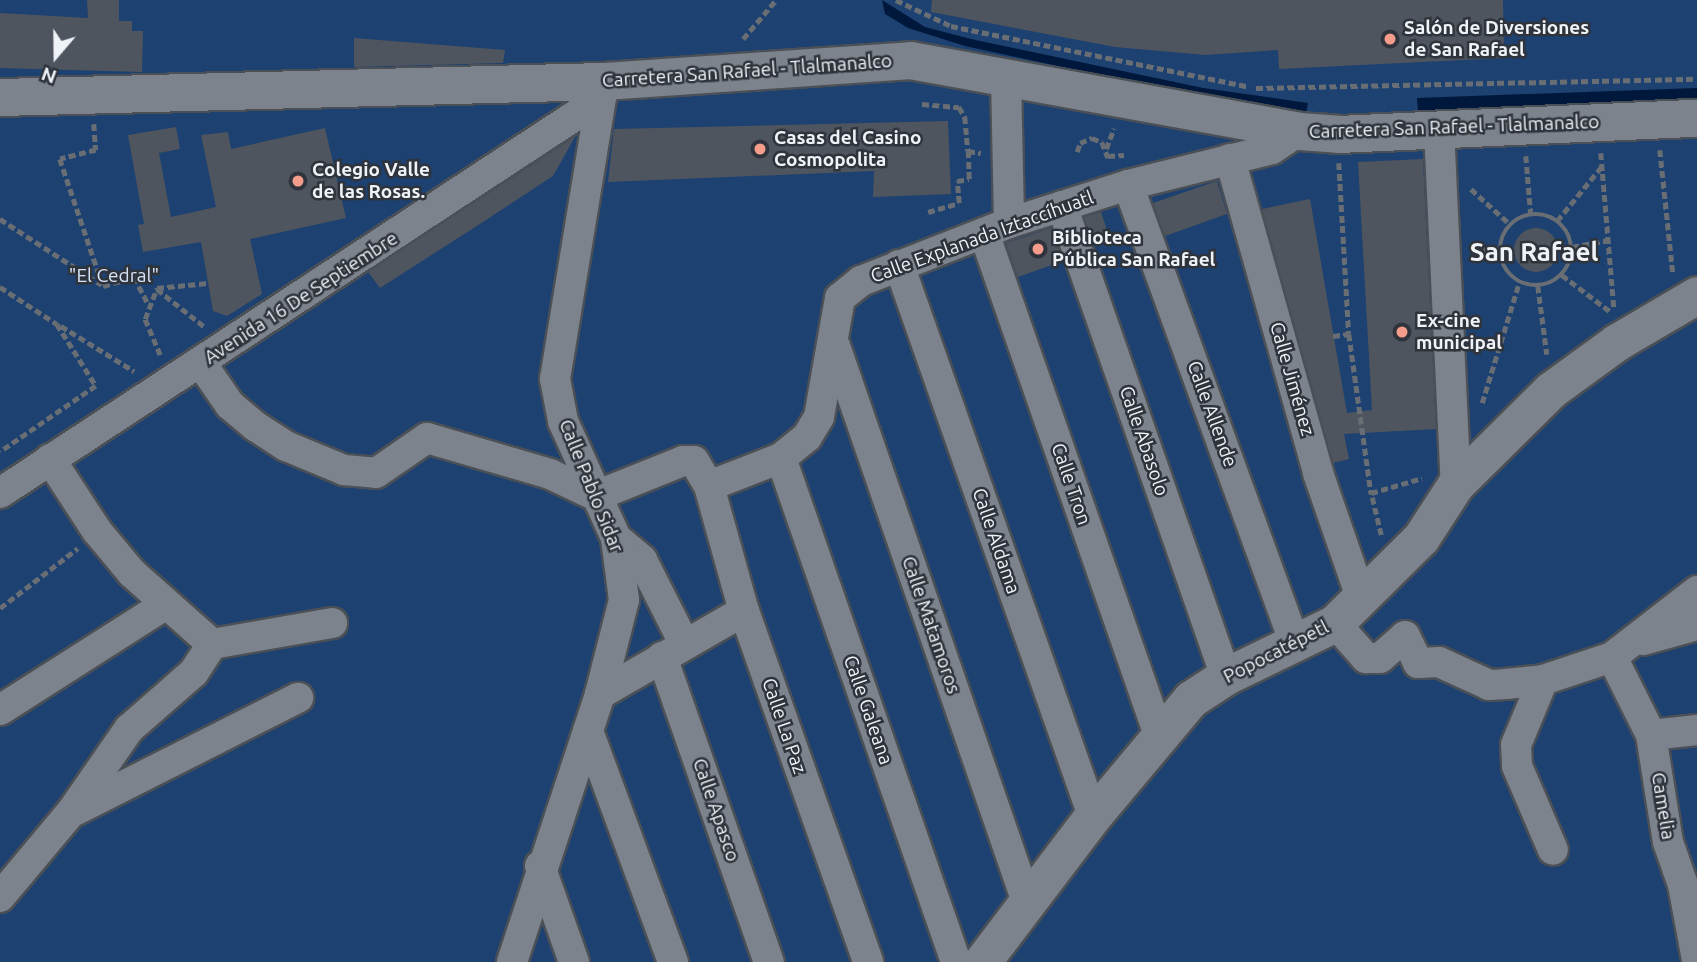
<!DOCTYPE html>
<meta charset="utf-8">
<style>
body{margin:0}
#map{position:relative;width:1697px;height:962px;overflow:hidden;background:#2f343c;font-family:Ubuntu,sans-serif}
div>[style]{position:absolute}
.green>*{inset:0;background:#1d4170}
.water>*{inset:0;background:#00183c}
.building>*{inset:0;background:#4f555e}
.round{border-radius:50%}
.path>*{height:4.5px;margin-top:-2.25px;transform-origin:0;background:repeating-linear-gradient(90deg,#696e75 0 7px,transparent 0 10.5px)}
.path>.ring{margin:-2.25px;padding:0;box-sizing:content-box;background:none;border:4.5px solid #696e75;border-radius:50%}
.roads{filter:drop-shadow(2px 0 #4b5056) drop-shadow(-2px 0 #4b5056) drop-shadow(0 2px #4b5056) drop-shadow(0 -2px #4b5056)}
.minor>*{height:30px;margin:-15px;padding:0 15px;transform-origin:15px;border-radius:15px;background:#7c838c}
.tertiary>*{height:37px;margin:-18.5px;padding:0 18.5px;transform-origin:18.5px;border-radius:18.5px;background:#7c838c}
.dots>*{width:19px;height:19px;translate:-50% -50%;box-sizing:border-box;border:4px solid #2f343c;border-radius:50%}
span{translate:-50% -50%;white-space:nowrap;text-align:center;line-height:1.15;-webkit-text-stroke:5px #2f343c;paint-order:stroke}
.poi-label{font-size:19px;color:#eff3f8;font-weight:700}
.left{translate:0 -50%;text-align:left}
.street-label{font-size:19px;color:#eff3f8}
.park-label{font-size:19px;color:#d5e3f7}
.district-label{font-size:26px;color:#eff3f8;font-weight:700}
.north{position:absolute;left:21px;top:21px;width:70px;height:70px;-webkit-text-stroke:5px #2f343c;paint-order:stroke;rotate:200deg;font-size:19px;font-weight:700;line-height:28px;text-align:center;color:#eff3f8}
.north::after{content:'';display:block;margin:auto;width:24px;height:32px;background:#eff3f8;clip-path:polygon(50% 0,100% 100%,50% 72%,0 100%)}
</style>
<div id="map">
<div class="green">
<div style="clip-path:polygon(0 0,1697px 0,1697px 962px,0 962px)"></div>
</div>
<div class="water">
<div style="clip-path:polygon(882px 0,925px 27px,971px 39px,1203px 88px,1308px 103px,1306px 113px,1174px 91px,965px 46px,908px 28px,885px 14px)"></div>
<div style="clip-path:polygon(1697px 88px,1697px 98px,1418px 112px,1417px 98px)"></div>
</div>
<div class="building">
<div style="clip-path:polygon(87px 0,119px 0,119px 21px,132px 21px,132px 31px,143px 31px,142px 72px,0 68px,0 13px,88px 18px)"></div>
<div style="clip-path:polygon(932px 0,1503px 0,1504px 58px,1279px 69px,1278px 50px,1205px 55px,1115px 47px,931px 12px)"></div>
<div style="clip-path:polygon(354px 38px,505px 50px,503px 63px,354px 67px)"></div>
<div style="clip-path:polygon(948px 121px,951px 194px,873px 197px,874px 171px,608px 182px,614px 129px)"></div>
<div style="clip-path:polygon(176px 127px,180px 149px,159px 153px,171px 217px,216px 207px,201px 135px,228px 132px,231px 149px,325px 128px,346px 218px,250px 239px,262px 294px,227px 316px,213px 311px,201px 242px,143px 252px,138px 225px,144px 224px,128px 135px)"></div>
<div style="clip-path:polygon(575px 137px,553px 176px,483px 222px,380px 288px,368px 272px)"></div>
<div style="clip-path:polygon(1423px 159px,1436px 429px,1344px 434px,1349px 459px,1333px 463px,1262px 209px,1310px 199px,1347px 413px,1372px 410px,1358px 162px)"></div>
<div style="clip-path:polygon(1217px 181px,1227px 214px,1165px 236px,1153px 203px)"></div>
<div style="clip-path:polygon(1101px 212px,1110px 239px,1094px 245px,1084px 217px)"></div>
<div class="round" style="left:1514px;top:228px;width:44px;height:44px"></div>
<div style="clip-path:polygon(1051px 228px,1063px 261px,1018px 277px,1006px 243px)"></div>
</div>
<div class="path">
<div style="left:896px;top:0;width:61px;rotate:25.3deg"></div>
<div style="left:951px;top:26px;width:302px;rotate:11.5deg"></div>
<div style="left:743px;top:39px;width:51px;rotate:-49.8deg"></div>
<div style="left:1256px;top:88px;width:441px;rotate:-1.2deg"></div>
<div style="left:922px;top:104px;width:37px;rotate:5deg"></div>
<div style="left:959px;top:107px;width:12px;rotate:59deg"></div>
<div style="left:965px;top:117px;width:34px;rotate:85deg"></div>
<div style="left:968px;top:151px;width:13px;rotate:9deg"></div>
<div style="left:94px;top:124px;width:26px;rotate:86deg"></div>
<div style="left:96px;top:150px;width:37px;rotate:166deg"></div>
<div style="left:60px;top:159px;width:134px;rotate:71.3deg"></div>
<div style="left:103px;top:286px;width:32px;rotate:-16deg"></div>
<div style="left:134px;top:277px;width:30px;rotate:62deg"></div>
<div style="left:1106px;top:149px;width:22px;rotate:-69deg"></div>
<div style="left:1660px;top:150px;width:125px;rotate:84deg"></div>
<div style="left:1077px;top:152px;width:9px;rotate:-72deg"></div>
<div style="left:1080px;top:143px;width:13px;rotate:-23deg"></div>
<div style="left:1092px;top:138px;width:11px;rotate:22deg"></div>
<div style="left:1102px;top:142px;width:17px;rotate:69deg"></div>
<div style="left:1601px;top:153px;width:157px;rotate:85.2deg"></div>
<div style="left:1108px;top:156px;width:16px;rotate:-4deg"></div>
<div style="left:1526px;top:156px;width:59px;rotate:85.2deg"></div>
<div style="left:1339px;top:163px;width:171px;rotate:86.7deg"></div>
<div style="left:1471px;top:189px;width:54px;rotate:42deg"></div>
<div style="left:928px;top:212px;width:32px;rotate:-16deg"></div>
<div style="left:959px;top:203px;width:22px;rotate:-95deg"></div>
<div style="left:957px;top:181px;width:12px;rotate:-9deg"></div>
<div style="left:969px;top:179px;width:28px;rotate:-92deg"></div>
<div class="ring" style="left:1500px;top:214px;width:67.5px;height:67.5px"></div>
<div style="left:0;top:219px;width:121px;rotate:32.9deg"></div>
<div style="left:1557px;top:221px;width:71px;rotate:-50.7deg"></div>
<div style="left:1572px;top:247px;width:37px;rotate:-11deg"></div>
<div style="left:1473px;top:250px;width:27px;rotate:-4deg"></div>
<div style="left:1562px;top:275px;width:61px;rotate:37.1deg"></div>
<div style="left:1538px;top:286px;width:69px;rotate:82.5deg"></div>
<div style="left:0;top:287px;width:68px;rotate:33deg"></div>
<div style="left:57px;top:324px;width:73px;rotate:57.8deg"></div>
<div style="left:96px;top:386px;width:116px;rotate:145.5deg"></div>
<div style="left:157px;top:289px;width:61px;rotate:38.4deg"></div>
<div style="left:61px;top:326px;width:86px;rotate:31.7deg"></div>
<div style="left:1333px;top:336px;width:16px;rotate:-7deg"></div>
<div style="left:1349px;top:334px;width:161px;rotate:82.1deg"></div>
<div style="left:160px;top:355px;width:39px;rotate:-113deg"></div>
<div style="left:145px;top:319px;width:33px;rotate:-69deg"></div>
<div style="left:157px;top:288px;width:51px;rotate:-5.6deg"></div>
<div style="left:1482px;top:403px;width:126px;rotate:-72.9deg"></div>
<div style="left:1381px;top:535px;width:43px;rotate:-103.4deg"></div>
<div style="left:1371px;top:493px;width:53px;rotate:-16.4deg"></div>
<div style="left:0;top:608px;width:98px;rotate:-37.6deg"></div>
</div>
<div class="roads">
<div class="minor">
<div style="left:1006px;top:77px;width:146px;rotate:88.8deg"></div>
<div style="left:1439px;top:129px;width:355px;rotate:87.3deg"></div>
<div style="left:1230px;top:159px;width:326px;rotate:74.3deg"></div>
<div style="left:1318px;top:473px;width:131px;rotate:70.9deg"></div>
<div style="left:1128px;top:185px;width:487px;rotate:70deg"></div>
<div style="left:1062px;top:206px;width:498px;rotate:70.8deg"></div>
<div style="left:984px;top:233px;width:532px;rotate:70.78deg"></div>
<div style="left:899px;top:265px;width:584px;rotate:70.6deg"></div>
<div style="left:835px;top:346px;width:591px;rotate:70.95deg"></div>
<div style="left:201px;top:363px;width:51px;rotate:55.4deg"></div>
<div style="left:230px;top:405px;width:33px;rotate:40deg"></div>
<div style="left:255px;top:426px;width:37px;rotate:33deg"></div>
<div style="left:286px;top:446px;width:63px;rotate:22.5deg"></div>
<div style="left:344px;top:470px;width:32px;rotate:5deg"></div>
<div style="left:376px;top:473px;width:62px;rotate:-34.5deg"></div>
<div style="left:427px;top:438px;width:128px;rotate:16.3deg"></div>
<div style="left:550px;top:474px;width:51px;rotate:25.6deg"></div>
<div style="left:596px;top:496px;width:94px;rotate:-21.9deg"></div>
<div style="left:683px;top:461px;width:11px"></div>
<div style="left:694px;top:461px;width:29px;rotate:59deg"></div>
<div style="left:709px;top:486px;width:130px;rotate:74.4deg"></div>
<div style="left:744px;top:611px;width:372px;rotate:70.5deg"></div>
<div style="left:781px;top:458px;width:534px;rotate:70.85deg"></div>
<div style="left:50px;top:459px;width:86px;rotate:56.9deg"></div>
<div style="left:97px;top:531px;width:55px;rotate:50.2deg"></div>
<div style="left:132px;top:573px;width:107px;rotate:41.6deg"></div>
<div style="left:709px;top:486px;width:77px;rotate:-21.3deg"></div>
<div style="left:781px;top:458px;width:33px;rotate:-39deg"></div>
<div style="left:807px;top:437px;width:23px;rotate:-59deg"></div>
<div style="left:819px;top:417px;width:121px;rotate:-80deg"></div>
<div style="left:840px;top:298px;width:27px;rotate:-39deg"></div>
<div style="left:861px;top:281px;width:159px;rotate:-21.4deg"></div>
<div style="left:1009px;top:223px;width:125px;rotate:-17.7deg"></div>
<div style="left:1128px;top:185px;width:148px;rotate:-14deg"></div>
<div style="left:1272px;top:149px;width:32px;rotate:-34deg"></div>
<div style="left:0;top:493px;width:716px;rotate:-33.27deg"></div>
<div style="left:616px;top:538px;width:34px;rotate:40deg"></div>
<div style="left:642px;top:560px;width:93px;rotate:63.2deg"></div>
<div style="left:1335px;top:623px;width:47px;rotate:48.5deg"></div>
<div style="left:1366px;top:658px;width:14px"></div>
<div style="left:1380px;top:658px;width:33px;rotate:-41deg"></div>
<div style="left:1405px;top:636px;width:30px;rotate:64deg"></div>
<div style="left:1418px;top:663px;width:21px;rotate:-3deg"></div>
<div style="left:1439px;top:662px;width:55px;rotate:24.7deg"></div>
<div style="left:1489px;top:685px;width:17px;rotate:-3deg"></div>
<div style="left:1506px;top:684px;width:37px;rotate:-6deg"></div>
<div style="left:1543px;top:680px;width:73px;rotate:-18.4deg"></div>
<div style="left:1612px;top:657px;width:108px;rotate:-37.8deg"></div>
<div style="left:1643px;top:640px;width:56px;rotate:-15.5deg"></div>
<div style="left:212px;top:644px;width:122px;rotate:-9.9deg"></div>
<div style="left:662px;top:657px;width:323px;rotate:70.7deg"></div>
<div style="left:1612px;top:657px;width:87px;rotate:63.4deg"></div>
<div style="left:1651px;top:735px;width:108px;rotate:81deg"></div>
<div style="left:1668px;top:842px;width:46px;rotate:70.8deg"></div>
<div style="left:1683px;top:885px;width:76px;rotate:79.4deg"></div>
<div style="left:1543px;top:680px;width:70px;rotate:112.6deg"></div>
<div style="left:1516px;top:745px;width:21px;rotate:87deg"></div>
<div style="left:1517px;top:766px;width:91px;rotate:66.8deg"></div>
<div style="left:600px;top:694px;width:166px;rotate:-30deg"></div>
<div style="left:0;top:710px;width:196px;rotate:-32.5deg"></div>
<div style="left:588px;top:731px;width:246px;rotate:69.8deg"></div>
<div style="left:1651px;top:735px;width:46px;rotate:-6.2deg"></div>
<div style="left:76px;top:810px;width:249px;rotate:-26.8deg"></div>
<div style="left:540px;top:866px;width:102px;rotate:70.5deg"></div>
<div style="left:0;top:897px;width:112px;rotate:-50.1deg"></div>
<div style="left:72px;top:811px;width:100px;rotate:-55.2deg"></div>
<div style="left:129px;top:729px;width:86px;rotate:-41.2deg"></div>
<div style="left:194px;top:672px;width:33px;rotate:-57deg"></div>
<div style="left:512px;top:962px;width:282px;rotate:-71.8deg"></div>
<div style="left:600px;top:694px;width:97px;rotate:-75.7deg"></div>
<div style="left:624px;top:600px;width:63px;rotate:-97.4deg"></div>
<div style="left:616px;top:538px;width:128px;rotate:-114.4deg"></div>
<div style="left:563px;top:421px;width:43px;rotate:-100.8deg"></div>
<div style="left:555px;top:379px;width:302px;rotate:-80.7deg"></div>
</div>
<div class="tertiary">
<div style="left:0;top:97px;width:604px;rotate:-1.52deg"></div>
<div style="left:604px;top:81px;width:307px;rotate:-3.9deg"></div>
<div style="left:910px;top:60px;width:395px;rotate:10.3deg"></div>
<div style="left:1299px;top:131px;width:39px;rotate:4deg"></div>
<div style="left:1338px;top:134px;width:359px;rotate:-2.6deg"></div>
<div style="left:982px;top:962px;width:183px;rotate:-52.8deg"></div>
<div style="left:1093px;top:816px;width:153px;rotate:-50.1deg"></div>
<div style="left:1191px;top:699px;width:42px;rotate:-33.3deg"></div>
<div style="left:1226px;top:676px;width:121px;rotate:-25.9deg"></div>
<div style="left:1335px;top:623px;width:121px;rotate:-44.7deg"></div>
<div style="left:1421px;top:538px;width:64px;rotate:-57.1deg"></div>
<div style="left:1456px;top:484px;width:134px;rotate:-44.7deg"></div>
<div style="left:1551px;top:390px;width:82px;rotate:-36deg"></div>
<div style="left:1617px;top:342px;width:93px;rotate:-30.4deg"></div>
</div>
</div>
<div class="dots">
<div style="left:1390px;top:39px;background:#f49d8c"></div>
<div style="left:760px;top:149px;background:#f49d8c"></div>
<div style="left:298px;top:181px;background:#f49d8c"></div>
<div style="left:1038px;top:249px;background:#f49d8c"></div>
<div style="left:1402px;top:332px;background:#f49d8c"></div>
</div>
<div class="poi-label">
<span class="left" style="left:1404px;top:39px">Salón de Diversiones<br>de San Rafael</span>
<span class="left" style="left:774px;top:149px">Casas del Casino<br>Cosmopolita</span>
<span class="left" style="left:312px;top:181px">Colegio Valle<br>de las Rosas.</span>
<span class="left" style="left:1052px;top:249px">Biblioteca<br>Pública San Rafael</span>
<span class="left" style="left:1416px;top:332px">Ex-cine<br>municipal</span>
</div>
<div class="street-label">
<span style="left:747px;top:71px;rotate:-4deg">Carretera San Rafael - Tlalmanalco</span>
<span style="left:1454px;top:127px;rotate:-2deg">Carretera San Rafael - Tlalmanalco</span>
<span style="left:982px;top:237px;rotate:-20deg">Calle Explanada Iztaccíhuatl</span>
<span style="left:301px;top:298px;rotate:-33deg">Avenida 16 De Septiembre</span>
<span style="left:1292px;top:379px;rotate:74deg">Calle Jiménez</span>
<span style="left:1212px;top:414px;rotate:70deg">Calle Allende</span>
<span style="left:1144px;top:441px;rotate:71deg">Calle Abasolo</span>
<span style="left:1071px;top:484px;rotate:71deg">Calle Tron</span>
<span style="left:591px;top:486px;rotate:68deg">Calle Pablo Sidar</span>
<span style="left:996px;top:541px;rotate:71deg">Calle Aldama</span>
<span style="left:931px;top:625px;rotate:71deg">Calle Matamoros</span>
<span style="left:1276px;top:652px;rotate:-27deg">Popocatépetl</span>
<span style="left:868px;top:710px;rotate:71deg">Calle Galeana</span>
<span style="left:784px;top:726px;rotate:71deg">Calle La Paz</span>
<span style="left:1663px;top:806px;rotate:81deg">Camelia</span>
<span style="left:716px;top:810px;rotate:71deg">Calle Apasco</span>
</div>
<div class="park-label">
<span style="left:114px;top:276px">"El Cedral"</span>
</div>
<div class="district-label">
<span style="left:1534px;top:252px">San Rafael</span>
</div>
<div class="north">N</div>
</div>
